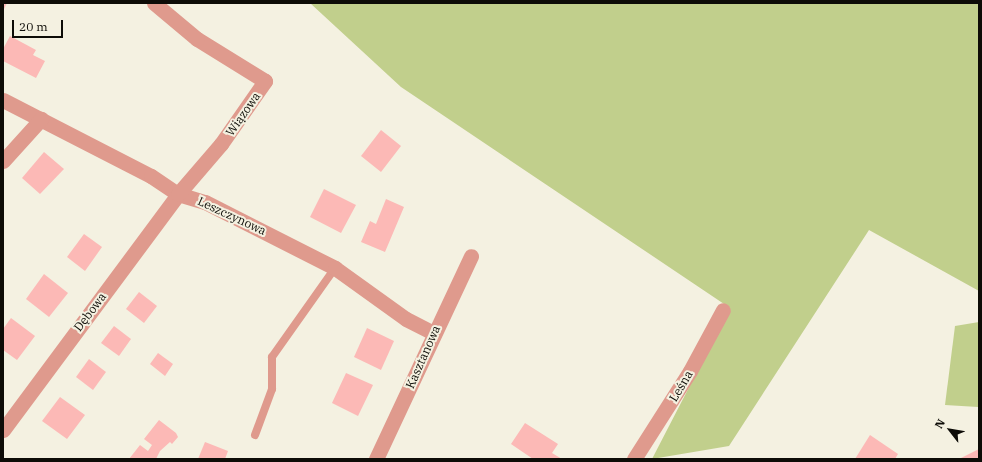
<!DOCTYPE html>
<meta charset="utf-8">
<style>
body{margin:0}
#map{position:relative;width:982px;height:462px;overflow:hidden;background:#f4f1e1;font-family:"IBM Plex Serif",serif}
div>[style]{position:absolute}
.green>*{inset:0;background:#c1cf8c}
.building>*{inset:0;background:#fcb9b6}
.lane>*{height:8px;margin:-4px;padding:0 4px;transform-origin:4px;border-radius:4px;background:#df9a8d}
.street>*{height:15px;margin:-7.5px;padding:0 7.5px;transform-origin:7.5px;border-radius:7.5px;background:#df9a8d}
span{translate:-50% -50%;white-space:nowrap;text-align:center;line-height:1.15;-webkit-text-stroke:4px #f4f1e1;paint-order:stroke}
.street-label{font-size:12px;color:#0d0c07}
.frame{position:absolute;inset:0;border:4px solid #0d0c07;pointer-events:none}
.north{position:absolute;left:930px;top:410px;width:40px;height:40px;-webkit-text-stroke:3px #f4f1e1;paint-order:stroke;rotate:301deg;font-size:11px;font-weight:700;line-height:16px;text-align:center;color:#0d0c07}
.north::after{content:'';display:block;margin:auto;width:14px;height:18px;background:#0d0c07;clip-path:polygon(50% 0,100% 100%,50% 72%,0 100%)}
.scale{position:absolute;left:12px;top:20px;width:51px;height:18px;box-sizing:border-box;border:2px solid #0d0c07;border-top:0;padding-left:5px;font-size:12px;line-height:14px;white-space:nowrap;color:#0d0c07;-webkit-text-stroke:3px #f4f1e1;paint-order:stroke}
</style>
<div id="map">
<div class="green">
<div style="clip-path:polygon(310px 3px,979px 3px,979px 291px,869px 230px,729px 446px,652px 459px,730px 308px,401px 87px)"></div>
<div style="clip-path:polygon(979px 322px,978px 407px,945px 405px,955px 326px)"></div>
</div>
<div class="building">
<div style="clip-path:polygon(3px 3px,7px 3px,3px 11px)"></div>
<div style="clip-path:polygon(10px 36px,36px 50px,33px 55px,45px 61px,36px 78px,3px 61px,3px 49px)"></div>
<div style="clip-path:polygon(381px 130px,401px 146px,381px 172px,361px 156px)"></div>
<div style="clip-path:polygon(44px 152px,64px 169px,40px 194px,22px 178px)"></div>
<div style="clip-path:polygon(324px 189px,356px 205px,341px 233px,310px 217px)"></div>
<div style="clip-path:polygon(386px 199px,404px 207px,385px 252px,361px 242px,370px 221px,376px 224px)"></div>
<div style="clip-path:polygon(84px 234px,102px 247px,85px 271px,67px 257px)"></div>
<div style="clip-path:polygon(44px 274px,68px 293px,49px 317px,26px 299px)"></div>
<div style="clip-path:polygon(139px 292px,157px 306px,144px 323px,126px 309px)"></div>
<div style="clip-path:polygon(11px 318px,35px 336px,17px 360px,3px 350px,3px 329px)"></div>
<div style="clip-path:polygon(114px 326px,131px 339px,119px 356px,101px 343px)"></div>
<div style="clip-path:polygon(367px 328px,394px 341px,381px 370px,354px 357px)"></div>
<div style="clip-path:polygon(158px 353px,173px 364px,165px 376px,150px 364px)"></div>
<div style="clip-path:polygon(89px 359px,106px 372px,93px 390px,76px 377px)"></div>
<div style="clip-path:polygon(346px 373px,373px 385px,358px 416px,332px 403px)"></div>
<div style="clip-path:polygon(60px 397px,85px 415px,67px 439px,42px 421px)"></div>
<div style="clip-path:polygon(159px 420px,176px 433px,178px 437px,172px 444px,170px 442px,160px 451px,156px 459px,129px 459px,140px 445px,148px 451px,152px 445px,144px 439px)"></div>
<div style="clip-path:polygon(525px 423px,558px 444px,552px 453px,562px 459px,533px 459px,511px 444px)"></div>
<div style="clip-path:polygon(870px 435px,898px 454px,895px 459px,855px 459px)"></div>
<div style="clip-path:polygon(205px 442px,228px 451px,225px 459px,198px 459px)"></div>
<div style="clip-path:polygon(979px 449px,979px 459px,959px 459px)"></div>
</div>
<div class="lane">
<div style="left:255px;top:435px;width:49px;rotate:-69.7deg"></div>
<div style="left:272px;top:389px;width:32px;rotate:-90deg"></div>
<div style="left:272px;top:357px;width:109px;rotate:-54.7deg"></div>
</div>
<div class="street">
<div style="left:3px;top:100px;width:166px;rotate:27.2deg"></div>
<div style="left:151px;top:176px;width:32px;rotate:34deg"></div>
<div style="left:178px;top:194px;width:28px;rotate:17deg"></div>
<div style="left:205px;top:202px;width:146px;rotate:26.9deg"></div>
<div style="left:335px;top:268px;width:87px;rotate:35.7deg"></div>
<div style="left:406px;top:319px;width:30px;rotate:27deg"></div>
<div style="left:3px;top:161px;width:57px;rotate:-47.9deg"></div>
<div style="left:3px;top:430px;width:294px;rotate:-53.4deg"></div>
<div style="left:178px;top:194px;width:66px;rotate:-49.3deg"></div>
<div style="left:221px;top:144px;width:77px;rotate:-55.1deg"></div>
<div style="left:265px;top:81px;width:80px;rotate:-148.3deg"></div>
<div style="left:197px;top:39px;width:56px;rotate:-140.1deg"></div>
<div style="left:376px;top:459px;width:224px;rotate:-64.9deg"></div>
<div style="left:634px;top:459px;width:104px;rotate:-57.5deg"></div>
<div style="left:690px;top:371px;width:69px;rotate:-61.6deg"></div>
</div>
<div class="street-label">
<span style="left:243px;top:114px;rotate:-55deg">Wiązowa</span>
<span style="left:232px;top:216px;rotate:25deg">Leszczynowa</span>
<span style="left:90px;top:312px;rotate:-53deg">Dębowa</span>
<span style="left:423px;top:357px;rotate:-66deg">Kasztanowa</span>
<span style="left:681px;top:386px;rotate:-59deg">Leśna</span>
</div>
<div class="frame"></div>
<div class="north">N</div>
<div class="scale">20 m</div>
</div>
